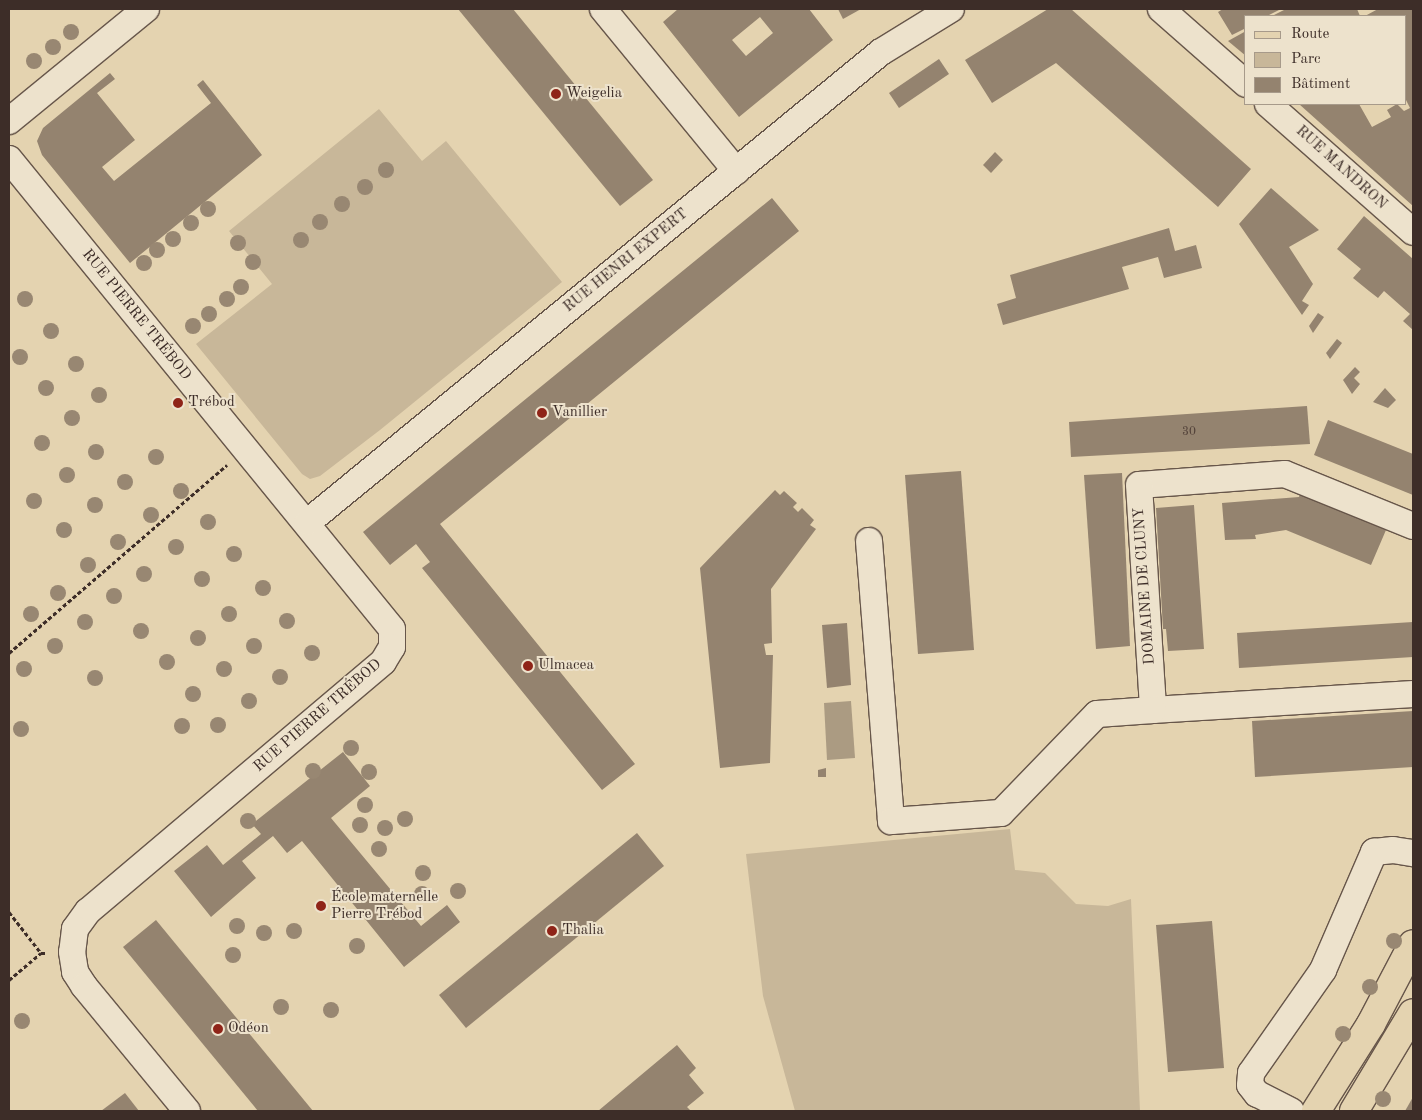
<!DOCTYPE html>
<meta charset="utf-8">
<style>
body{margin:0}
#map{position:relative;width:1422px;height:1120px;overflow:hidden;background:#e4d3b0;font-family:"Old Standard TT",serif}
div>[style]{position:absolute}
.green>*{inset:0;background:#c8b799}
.water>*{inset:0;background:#ab9b82}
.building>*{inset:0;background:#94836f}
.path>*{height:3px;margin-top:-1.5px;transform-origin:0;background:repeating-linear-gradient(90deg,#3d2d28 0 4px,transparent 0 6.5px)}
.roads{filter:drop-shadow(1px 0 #67564a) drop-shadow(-1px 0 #67564a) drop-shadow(0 1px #67564a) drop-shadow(0 -1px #67564a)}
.minor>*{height:26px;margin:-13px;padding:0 13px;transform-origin:13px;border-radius:13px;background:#ede2cc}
.major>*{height:28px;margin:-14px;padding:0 14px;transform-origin:14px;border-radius:14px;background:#e4d3b0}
.trees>*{width:16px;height:16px;margin:-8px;border-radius:50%;background:#988772}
.dots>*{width:14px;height:14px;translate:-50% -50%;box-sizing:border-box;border:2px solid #ede2cc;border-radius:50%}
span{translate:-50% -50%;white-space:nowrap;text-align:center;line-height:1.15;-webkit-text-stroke:4px #ede2cc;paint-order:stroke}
.number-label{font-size:12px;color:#53423a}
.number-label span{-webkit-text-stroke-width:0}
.poi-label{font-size:15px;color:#3d2d28}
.left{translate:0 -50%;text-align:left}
.street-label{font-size:15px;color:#3d2d28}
.frame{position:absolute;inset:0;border:10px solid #3d2d28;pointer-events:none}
.legend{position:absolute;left:1244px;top:15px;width:162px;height:90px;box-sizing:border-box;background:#ede2cc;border:1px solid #a79a8a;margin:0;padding:6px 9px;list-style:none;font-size:15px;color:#3d2d28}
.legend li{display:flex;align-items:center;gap:10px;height:25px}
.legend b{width:25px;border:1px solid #a79a8a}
</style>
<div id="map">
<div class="green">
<div style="clip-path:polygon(379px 109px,422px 161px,446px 141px,562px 282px,380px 430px,320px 476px,310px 479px,302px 474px,196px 344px,272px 284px,229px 231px)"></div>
<div style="clip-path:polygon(1010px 829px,1015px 870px,1045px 873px,1076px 904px,1108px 906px,1131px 899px,1140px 1111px,795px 1111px,763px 996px,746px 854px)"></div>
</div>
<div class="water">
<div style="clip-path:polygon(851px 701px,855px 758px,827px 760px,824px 703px)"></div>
</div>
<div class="building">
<div style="clip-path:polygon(458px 9px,513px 9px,653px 180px,620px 206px)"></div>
<div style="clip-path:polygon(evenodd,678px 9px,809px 9px,833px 40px,739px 117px,663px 22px,678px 9px,760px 17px,773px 33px,746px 56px,732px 40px,760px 17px)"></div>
<div style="clip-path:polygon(838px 9px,861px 9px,843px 19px)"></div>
<div style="clip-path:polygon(1048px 9px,1071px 9px,1251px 169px,1218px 207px,1056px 63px,992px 103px,965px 60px)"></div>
<div style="clip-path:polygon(1223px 9px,1281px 9px,1267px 16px,1246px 16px,1246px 28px,1232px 35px,1218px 12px)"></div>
<div style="clip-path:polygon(1286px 9px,1357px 9px,1360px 16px,1272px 16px)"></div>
<div style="clip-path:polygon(1378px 9px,1413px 9px,1413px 206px,1299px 104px,1359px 104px,1372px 127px,1391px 117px,1387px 110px,1397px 104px,1404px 111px,1410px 108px,1406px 100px,1406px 16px,1365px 16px)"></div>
<div style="clip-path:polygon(1246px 31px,1246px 56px,1228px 41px)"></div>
<div style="clip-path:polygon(939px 59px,949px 74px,899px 108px,889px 93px)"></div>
<div style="clip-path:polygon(110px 73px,115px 79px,97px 93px,135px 140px,102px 167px,114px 181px,211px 103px,197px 85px,203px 80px,262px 155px,130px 263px,42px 155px,37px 141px,43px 128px)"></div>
<div style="clip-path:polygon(995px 152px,1003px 160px,991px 173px,983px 165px)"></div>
<div style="clip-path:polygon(1271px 188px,1319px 230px,1289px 247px,1313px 284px,1302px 301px,1309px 305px,1302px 315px,1239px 224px)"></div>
<div style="clip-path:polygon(772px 198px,799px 231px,440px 524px,635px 764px,602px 790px,422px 568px,430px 562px,416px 544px,390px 565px,363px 532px)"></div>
<div style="clip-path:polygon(1364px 216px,1413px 259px,1413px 330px,1403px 321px,1410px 314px,1384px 291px,1378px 298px,1369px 291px,1353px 278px,1361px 269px,1337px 249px)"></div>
<div style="clip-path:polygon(1169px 228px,1175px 251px,1196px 245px,1202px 268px,1164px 278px,1158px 257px,1122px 267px,1129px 289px,1003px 325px,997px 304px,1016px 298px,1010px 275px)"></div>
<div style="clip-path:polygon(1318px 313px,1324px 317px,1313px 333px,1309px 326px)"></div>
<div style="clip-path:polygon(1337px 339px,1342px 343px,1330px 359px,1326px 353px)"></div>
<div style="clip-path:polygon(1355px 367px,1360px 372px,1354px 378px,1360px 384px,1352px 394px,1343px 380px)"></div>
<div style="clip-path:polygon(1385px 388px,1396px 400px,1388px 408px,1373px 402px)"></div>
<div style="clip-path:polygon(1307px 406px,1310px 444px,1071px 457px,1069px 422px)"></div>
<div style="clip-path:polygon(1328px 420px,1413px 454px,1413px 495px,1314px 455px)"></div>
<div style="clip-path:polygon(961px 471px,974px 650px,918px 654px,905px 475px)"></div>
<div style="clip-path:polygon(1122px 473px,1130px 646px,1096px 649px,1084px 475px)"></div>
<div style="clip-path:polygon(775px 490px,780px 495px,784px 491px,797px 503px,793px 507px,798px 512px,802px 508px,814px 520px,810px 525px,816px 529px,771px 589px,772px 643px,764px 644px,766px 655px,773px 655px,770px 763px,720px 768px,700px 568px)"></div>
<div style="clip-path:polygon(1300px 494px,1386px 530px,1371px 565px,1286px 530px,1255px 535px,1256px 539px,1225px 540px,1222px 503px,1299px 497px)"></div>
<div style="clip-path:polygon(1194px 505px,1204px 649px,1168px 651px,1166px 629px,1163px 629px,1156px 508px)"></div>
<div style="clip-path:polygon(1413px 622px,1413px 657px,1239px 668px,1237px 633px)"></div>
<div style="clip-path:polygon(847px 623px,851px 685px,827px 688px,822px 625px)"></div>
<div style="clip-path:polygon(1413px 711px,1413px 767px,1255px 777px,1252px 721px)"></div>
<div style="clip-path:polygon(343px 752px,370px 786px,331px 818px,421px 926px,447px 905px,460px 922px,404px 967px,302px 841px,287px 853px,273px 836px,242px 861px,256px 878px,211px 917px,174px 871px,207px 845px,223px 865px,261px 834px,252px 824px)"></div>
<div style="clip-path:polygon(826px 768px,826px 777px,818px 777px,818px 770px)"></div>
<div style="clip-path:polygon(637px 833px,664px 866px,466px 1028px,439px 995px)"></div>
<div style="clip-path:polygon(156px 920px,313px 1111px,258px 1111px,123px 947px)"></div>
<div style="clip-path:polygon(1212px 921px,1224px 1068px,1168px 1072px,1156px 925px)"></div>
<div style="clip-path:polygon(677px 1045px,696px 1068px,689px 1075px,704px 1093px,687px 1107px,691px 1111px,598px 1111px)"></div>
<div style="clip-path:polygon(125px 1093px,139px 1111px,101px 1111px)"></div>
<div style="clip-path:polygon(1413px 1097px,1413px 1111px,1405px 1111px)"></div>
</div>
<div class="path">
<div style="left:9px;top:653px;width:288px;rotate:-40.8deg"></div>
<div style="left:9px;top:912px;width:52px;rotate:52deg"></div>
<div style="left:41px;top:953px;width:5px"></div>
<div style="left:9px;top:980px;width:42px;rotate:-40.2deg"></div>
</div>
<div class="roads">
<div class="minor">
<div style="left:603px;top:9px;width:210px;rotate:50.6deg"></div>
<div style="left:1161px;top:9px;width:113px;rotate:41.4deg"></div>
<div style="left:1268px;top:104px;width:193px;rotate:41.4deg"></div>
<div style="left:9px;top:121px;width:177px;rotate:-39.3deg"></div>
<div style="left:9px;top:159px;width:606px;rotate:50.82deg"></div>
<div style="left:392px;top:629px;width:18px;rotate:90deg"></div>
<div style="left:392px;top:647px;width:17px;rotate:121deg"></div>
<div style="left:383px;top:662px;width:386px;rotate:139.8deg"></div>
<div style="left:88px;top:911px;width:22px;rotate:126deg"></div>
<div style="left:75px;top:929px;width:23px;rotate:97deg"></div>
<div style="left:72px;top:952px;width:20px;rotate:81deg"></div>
<div style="left:75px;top:972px;width:17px;rotate:57deg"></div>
<div style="left:84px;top:986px;width:162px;rotate:50.5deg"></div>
<div style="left:308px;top:522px;width:741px;rotate:-39.36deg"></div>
<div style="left:881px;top:52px;width:82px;rotate:-31.6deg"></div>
<div style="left:1413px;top:526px;width:138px;rotate:-157.9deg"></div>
<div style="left:1285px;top:474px;width:146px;rotate:175.7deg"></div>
<div style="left:1139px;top:485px;width:225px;rotate:86.4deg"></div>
<div style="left:1153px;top:710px;width:260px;rotate:-3.5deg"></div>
<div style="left:869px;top:541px;width:281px;rotate:85.5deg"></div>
<div style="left:891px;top:821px;width:110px;rotate:-4.2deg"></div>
<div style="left:1001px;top:813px;width:138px;rotate:-45.9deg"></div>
<div style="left:1097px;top:714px;width:56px;rotate:-4.1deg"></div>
<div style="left:1291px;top:1111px;width:38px;rotate:-153deg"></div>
<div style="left:1257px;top:1094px;width:11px;rotate:-128deg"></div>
<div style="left:1250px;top:1085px;width:12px;rotate:-85deg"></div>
<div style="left:1251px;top:1073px;width:126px;rotate:-55deg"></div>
<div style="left:1323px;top:970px;width:129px;rotate:-66.6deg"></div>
<div style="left:1374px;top:852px;width:19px;rotate:-6deg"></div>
<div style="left:1393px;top:850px;width:20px;rotate:9deg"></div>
</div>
<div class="major">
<div style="left:1316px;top:1111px;width:103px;rotate:-57.7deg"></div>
<div style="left:1371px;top:1024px;width:90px;rotate:-62.3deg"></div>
<div style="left:1354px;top:1111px;width:114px;rotate:-59deg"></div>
</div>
</div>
<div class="trees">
<div style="left:71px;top:32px"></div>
<div style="left:53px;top:47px"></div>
<div style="left:34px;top:61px"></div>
<div style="left:386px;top:170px"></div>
<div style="left:365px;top:187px"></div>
<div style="left:342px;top:204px"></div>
<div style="left:208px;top:209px"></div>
<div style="left:320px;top:222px"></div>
<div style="left:191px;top:223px"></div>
<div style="left:173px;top:239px"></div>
<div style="left:301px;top:240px"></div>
<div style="left:238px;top:243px"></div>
<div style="left:157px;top:250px"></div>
<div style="left:253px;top:262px"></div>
<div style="left:144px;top:263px"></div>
<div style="left:241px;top:287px"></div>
<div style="left:25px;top:299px"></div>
<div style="left:227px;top:299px"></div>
<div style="left:209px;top:314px"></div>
<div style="left:193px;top:326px"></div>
<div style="left:51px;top:331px"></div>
<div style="left:20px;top:357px"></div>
<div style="left:76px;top:364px"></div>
<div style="left:46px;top:388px"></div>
<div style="left:99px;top:395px"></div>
<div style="left:72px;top:418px"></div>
<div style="left:42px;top:443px"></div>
<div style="left:96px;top:452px"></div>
<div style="left:156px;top:457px"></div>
<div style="left:67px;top:475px"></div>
<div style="left:125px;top:482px"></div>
<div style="left:181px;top:491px"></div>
<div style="left:34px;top:501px"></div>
<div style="left:95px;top:505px"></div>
<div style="left:151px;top:515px"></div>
<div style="left:208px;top:522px"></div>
<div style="left:64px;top:530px"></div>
<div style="left:118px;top:542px"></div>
<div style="left:176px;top:547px"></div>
<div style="left:234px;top:554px"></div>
<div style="left:88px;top:565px"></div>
<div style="left:144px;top:574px"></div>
<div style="left:202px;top:579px"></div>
<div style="left:263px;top:588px"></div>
<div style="left:58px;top:593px"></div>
<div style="left:114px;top:596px"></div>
<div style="left:31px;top:614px"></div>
<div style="left:229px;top:614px"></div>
<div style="left:287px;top:621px"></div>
<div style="left:85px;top:622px"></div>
<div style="left:141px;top:631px"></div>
<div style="left:198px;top:638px"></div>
<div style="left:55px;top:646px"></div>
<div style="left:254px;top:646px"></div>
<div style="left:312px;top:653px"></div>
<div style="left:167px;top:662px"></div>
<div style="left:24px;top:669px"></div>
<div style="left:224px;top:669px"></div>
<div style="left:280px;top:677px"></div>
<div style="left:95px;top:678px"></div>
<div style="left:193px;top:694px"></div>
<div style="left:249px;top:701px"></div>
<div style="left:218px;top:725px"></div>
<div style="left:182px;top:726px"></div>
<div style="left:21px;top:729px"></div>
<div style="left:351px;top:748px"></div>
<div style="left:313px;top:771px"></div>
<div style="left:369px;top:772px"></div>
<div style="left:365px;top:805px"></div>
<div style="left:405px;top:819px"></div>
<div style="left:248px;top:821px"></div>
<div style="left:360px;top:825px"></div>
<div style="left:385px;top:828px"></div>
<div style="left:379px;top:849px"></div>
<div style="left:423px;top:873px"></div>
<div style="left:458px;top:891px"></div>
<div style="left:422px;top:894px"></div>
<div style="left:237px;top:926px"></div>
<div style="left:294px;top:931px"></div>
<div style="left:264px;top:933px"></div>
<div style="left:1394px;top:941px"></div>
<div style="left:357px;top:946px"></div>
<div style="left:233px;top:955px"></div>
<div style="left:1370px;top:987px"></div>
<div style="left:281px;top:1007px"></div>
<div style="left:331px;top:1010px"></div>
<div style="left:22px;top:1021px"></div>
<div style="left:1343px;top:1034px"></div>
<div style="left:1383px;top:1099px"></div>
</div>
<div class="dots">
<div style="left:556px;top:94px;background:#8f2418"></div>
<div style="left:178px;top:403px;background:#8f2418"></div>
<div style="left:542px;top:413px;background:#8f2418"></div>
<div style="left:528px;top:666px;background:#8f2418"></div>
<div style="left:321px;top:906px;background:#8f2418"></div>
<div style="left:552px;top:931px;background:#8f2418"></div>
<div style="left:218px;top:1029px;background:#8f2418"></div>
</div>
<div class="number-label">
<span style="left:1189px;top:433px">30</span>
</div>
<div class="poi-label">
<span class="left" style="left:566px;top:94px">Weigelia</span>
<span class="left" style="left:188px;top:403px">Trébod</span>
<span class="left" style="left:552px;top:413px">Vanillier</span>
<span class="left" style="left:538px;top:666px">Ulmacea</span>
<span class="left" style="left:331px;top:906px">École maternelle<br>Pierre Trébod</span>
<span class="left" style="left:562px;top:931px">Thalia</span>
<span class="left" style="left:228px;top:1029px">Odéon</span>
</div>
<div class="street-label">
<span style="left:1341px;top:168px;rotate:42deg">RUE MANDRON</span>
<span style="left:626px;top:261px;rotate:-39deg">RUE HENRI EXPERT</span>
<span style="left:136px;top:315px;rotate:51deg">RUE PIERRE TRÉBOD</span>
<span style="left:1145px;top:586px;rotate:-94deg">DOMAINE DE CLUNY</span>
<span style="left:318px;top:716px;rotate:-41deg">RUE PIERRE TRÉBOD</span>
</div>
<div class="frame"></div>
<ul class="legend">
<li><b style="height:6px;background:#e4d3b0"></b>Route</li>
<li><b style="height:14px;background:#c8b799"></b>Parc</li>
<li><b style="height:14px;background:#94836f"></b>Bâtiment</li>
</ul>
</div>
